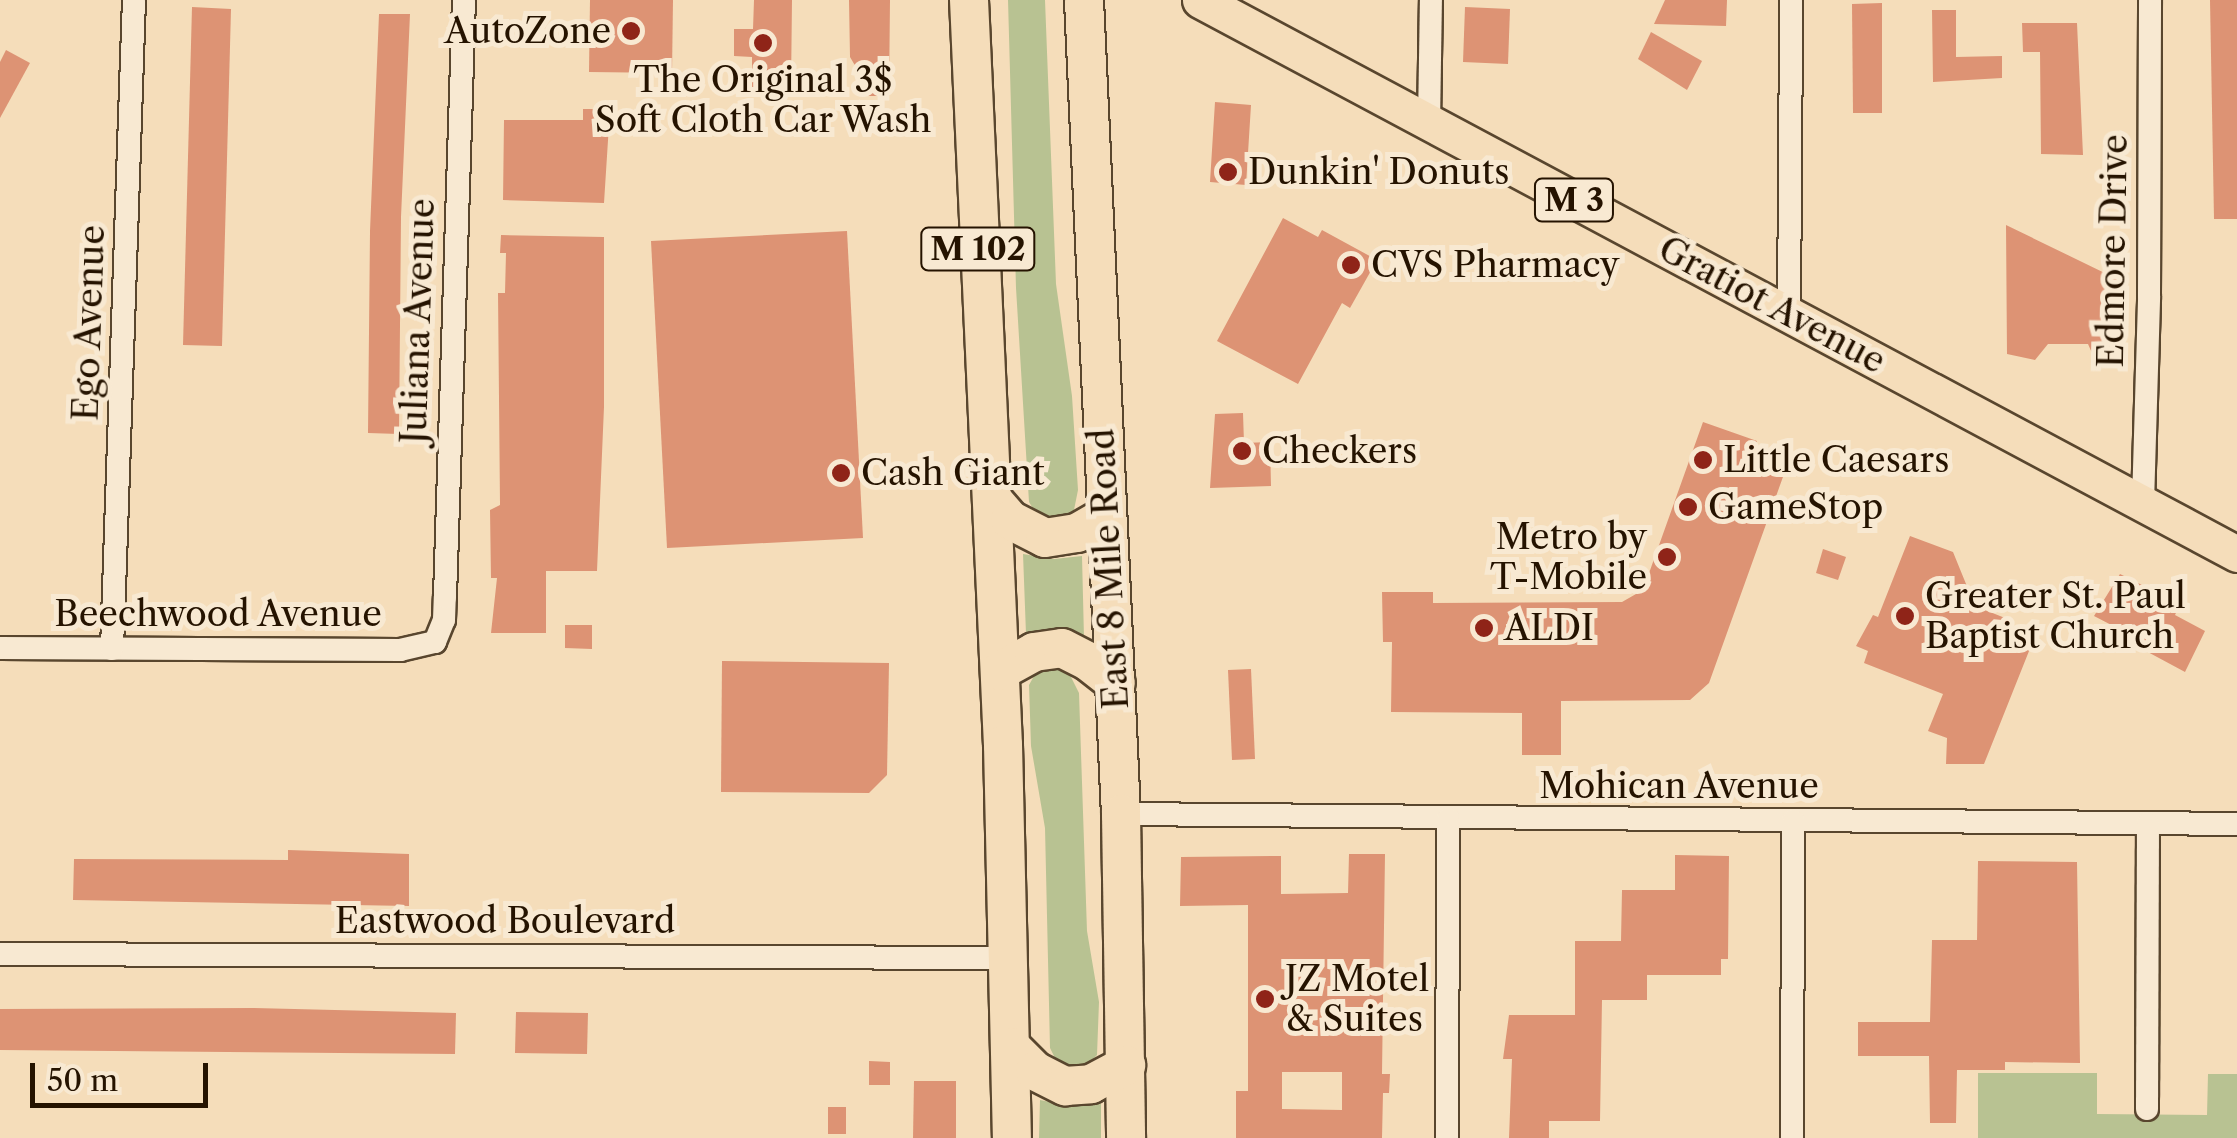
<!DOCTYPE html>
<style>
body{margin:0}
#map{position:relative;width:2237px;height:1138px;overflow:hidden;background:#f5ddba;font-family:"Libre Caslon Text",serif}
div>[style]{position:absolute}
.green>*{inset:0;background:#b8c292}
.building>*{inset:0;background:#dd9374}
.roads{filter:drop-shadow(2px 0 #59462e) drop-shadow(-2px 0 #59462e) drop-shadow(0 2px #59462e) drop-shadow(0 -2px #59462e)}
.minor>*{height:22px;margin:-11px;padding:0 11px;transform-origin:11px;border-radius:11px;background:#f8e9d2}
.primary>*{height:35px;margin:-17.5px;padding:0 17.5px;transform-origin:17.5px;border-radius:17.5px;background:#f5ddba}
.trunk>*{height:38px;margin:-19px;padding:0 19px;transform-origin:19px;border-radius:19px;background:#f5ddba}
.dots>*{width:28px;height:28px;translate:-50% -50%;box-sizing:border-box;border:5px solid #f8e9d2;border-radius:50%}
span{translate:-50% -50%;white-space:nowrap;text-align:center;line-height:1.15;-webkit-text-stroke:10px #f8e9d2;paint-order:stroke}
.shield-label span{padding:2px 8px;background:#f8e9d2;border:2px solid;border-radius:8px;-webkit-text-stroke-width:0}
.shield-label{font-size:32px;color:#251300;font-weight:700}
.poi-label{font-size:35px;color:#251300}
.right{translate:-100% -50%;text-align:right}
.left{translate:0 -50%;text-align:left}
.street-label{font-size:35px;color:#251300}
.scale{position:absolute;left:30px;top:1063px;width:178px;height:45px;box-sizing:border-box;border:5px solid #251300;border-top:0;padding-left:12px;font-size:30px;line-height:35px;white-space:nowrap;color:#251300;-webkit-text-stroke:8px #f8e9d2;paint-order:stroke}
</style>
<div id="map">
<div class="green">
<div style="clip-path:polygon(1008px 0,1045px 0,1056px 284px,1072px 396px,1078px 490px,1074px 510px,1056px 521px,1037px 515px,1029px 502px,1016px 288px)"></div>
<div style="clip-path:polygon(1023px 554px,1054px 559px,1082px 556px,1084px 638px,1026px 634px)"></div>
<div style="clip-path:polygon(1052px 667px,1069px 673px,1079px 693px,1087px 931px,1099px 1002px,1097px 1055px,1086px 1066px,1072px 1069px,1057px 1062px,1050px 1048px,1045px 828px,1031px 746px,1029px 685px,1034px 676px)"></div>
<div style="clip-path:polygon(1978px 1073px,2097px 1073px,2097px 1114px,2207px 1115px,2208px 1074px,2237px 1074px,2237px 1138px,1978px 1138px)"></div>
<div style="clip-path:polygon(1040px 1100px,1065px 1105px,1101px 1104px,1101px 1138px,1039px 1138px)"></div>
</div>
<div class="building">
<div style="clip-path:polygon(590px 0,673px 0,672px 73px,589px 72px)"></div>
<div style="clip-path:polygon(754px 0,792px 0,791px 87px,752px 87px,752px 57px,734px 56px,734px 29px,753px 29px)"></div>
<div style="clip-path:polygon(849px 0,890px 0,889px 96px,859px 96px,860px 74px,850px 57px)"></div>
<div style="clip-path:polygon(1665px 0,1727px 0,1726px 26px,1654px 24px)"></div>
<div style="clip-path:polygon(2210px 0,2237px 0,2237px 219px,2214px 219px)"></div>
<div style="clip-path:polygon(1882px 3px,1882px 113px,1853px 113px,1852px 4px)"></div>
<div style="clip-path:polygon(192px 7px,231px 9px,222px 346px,183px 345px)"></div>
<div style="clip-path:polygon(1465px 7px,1510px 9px,1508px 64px,1463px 62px)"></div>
<div style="clip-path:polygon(1932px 10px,1956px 10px,1956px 57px,2002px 56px,2002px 78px,1933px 82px)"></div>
<div style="clip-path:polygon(379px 14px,410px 14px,401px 217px,399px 434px,368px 433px,370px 231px)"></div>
<div style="clip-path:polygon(2022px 23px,2077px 23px,2083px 155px,2041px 154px,2040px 52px,2023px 52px)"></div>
<div style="clip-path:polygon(1651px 32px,1702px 61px,1687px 90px,1638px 59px)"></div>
<div style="clip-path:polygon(6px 50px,30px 63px,0 118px,0 62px)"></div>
<div style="clip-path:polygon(1215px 102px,1251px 105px,1246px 185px,1210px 182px)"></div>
<div style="clip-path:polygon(583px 109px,610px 109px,604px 203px,503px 200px,504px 120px,583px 120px)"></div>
<div style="clip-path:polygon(1283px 218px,1318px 237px,1322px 230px,1377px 260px,1350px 308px,1342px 303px,1298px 384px,1217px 341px)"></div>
<div style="clip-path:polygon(2006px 225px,2117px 279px,2115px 354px,2092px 353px,2088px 344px,2048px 344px,2035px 360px,2007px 354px)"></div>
<div style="clip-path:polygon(847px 231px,863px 538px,667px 548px,651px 241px)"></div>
<div style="clip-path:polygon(501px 235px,604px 237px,604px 407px,597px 571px,546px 571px,546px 633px,491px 633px,497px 578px,491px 578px,490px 510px,500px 505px,498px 293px,505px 293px,506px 253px,500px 253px)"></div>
<div style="clip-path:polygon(1243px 413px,1244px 443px,1270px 442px,1271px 486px,1210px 488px,1215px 414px)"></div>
<div style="clip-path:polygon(1703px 422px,1757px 441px,1753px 450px,1788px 463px,1709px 683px,1690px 700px,1561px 701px,1561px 755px,1522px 755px,1522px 713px,1391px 712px,1392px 642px,1383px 642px,1382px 592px,1433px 592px,1433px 603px,1622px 602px,1643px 590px)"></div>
<div style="clip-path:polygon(1910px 536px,1953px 552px,1975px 606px,2010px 620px,2006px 630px,2033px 641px,1984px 764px,1946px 764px,1947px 738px,1928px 731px,1943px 694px,1864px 663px,1868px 651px,1856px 646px,1873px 615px,1878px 617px)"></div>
<div style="clip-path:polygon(1823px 549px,1846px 557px,1838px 580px,1816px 573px)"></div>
<div style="clip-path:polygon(2120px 574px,2180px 604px,2175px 615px,2205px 631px,2185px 672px,2118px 636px,2121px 630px,2094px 616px)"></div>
<div style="clip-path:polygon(565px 625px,592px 625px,592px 649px,565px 648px)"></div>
<div style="clip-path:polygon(722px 661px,889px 663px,887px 775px,869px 793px,721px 792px)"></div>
<div style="clip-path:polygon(1251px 669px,1255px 759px,1232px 760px,1228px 670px)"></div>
<div style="clip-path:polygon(288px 850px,409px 854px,409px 906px,73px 900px,74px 859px,288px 860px)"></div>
<div style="clip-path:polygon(evenodd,1349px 854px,1385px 854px,1382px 1074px,1390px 1074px,1389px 1093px,1383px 1093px,1382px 1138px,1236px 1138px,1236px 1091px,1248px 1091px,1248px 905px,1180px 906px,1181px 857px,1281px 856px,1281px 894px,1348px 893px,1349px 854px,1282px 1072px,1342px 1072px,1342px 1110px,1282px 1109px,1282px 1072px)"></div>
<div style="clip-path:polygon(1675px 855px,1729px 856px,1728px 959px,1721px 959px,1721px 975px,1647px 975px,1647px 1000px,1602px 1000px,1600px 1121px,1549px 1121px,1549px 1138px,1509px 1138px,1512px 1059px,1503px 1059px,1509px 1015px,1575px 1015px,1575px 941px,1621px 941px,1622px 890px,1675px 890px)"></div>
<div style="clip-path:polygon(1978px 861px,2077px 862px,2080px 1063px,2005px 1062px,2005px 1070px,1957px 1070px,1956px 1123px,1930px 1123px,1929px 1056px,1858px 1056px,1858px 1022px,1930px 1022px,1932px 940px,1977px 940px)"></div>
<div style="clip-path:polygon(253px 1008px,456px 1013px,455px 1054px,0 1050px,0 1009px)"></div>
<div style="clip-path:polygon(516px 1012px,588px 1013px,587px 1054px,515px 1053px)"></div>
<div style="clip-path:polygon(869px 1061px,890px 1062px,890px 1085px,869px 1085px)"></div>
<div style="clip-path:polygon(914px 1081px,956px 1081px,956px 1138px,913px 1138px)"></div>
<div style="clip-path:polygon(828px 1107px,846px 1107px,846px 1134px,828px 1134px)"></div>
</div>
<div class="roads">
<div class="minor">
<div style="left:1429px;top:123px;width:123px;rotate:-89.1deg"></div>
<div style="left:1789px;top:313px;width:313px;rotate:-89.6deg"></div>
<div style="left:2143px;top:503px;width:207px;rotate:-88.3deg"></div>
<div style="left:2149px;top:296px;width:296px;rotate:-89.8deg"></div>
<div style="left:0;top:648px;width:400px;rotate:0.3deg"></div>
<div style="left:400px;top:650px;width:36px;rotate:-13deg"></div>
<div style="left:435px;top:642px;width:24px;rotate:-68deg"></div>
<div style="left:444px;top:620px;width:23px;rotate:-88deg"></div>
<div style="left:445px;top:597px;width:597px;rotate:-88.18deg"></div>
<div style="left:112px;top:649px;width:649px;rotate:-88.06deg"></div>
<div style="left:1121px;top:814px;width:1116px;rotate:0.51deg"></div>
<div style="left:0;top:954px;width:1009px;rotate:0.23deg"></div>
<div style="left:2147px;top:1109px;width:285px;rotate:-89.8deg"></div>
<div style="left:1447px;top:1138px;width:319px;rotate:-89.8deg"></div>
<div style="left:1792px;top:1138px;width:317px;rotate:-89.8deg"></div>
</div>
<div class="primary">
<div style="left:1200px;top:0;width:1176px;rotate:28.11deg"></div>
</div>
<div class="trunk">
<div style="left:969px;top:0;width:746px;rotate:87.39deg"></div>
<div style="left:1003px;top:745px;width:393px;rotate:88.7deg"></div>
<div style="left:1084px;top:0;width:815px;rotate:87.4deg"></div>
<div style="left:1121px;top:814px;width:324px;rotate:89.1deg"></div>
<div style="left:992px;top:499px;width:28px;rotate:49deg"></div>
<div style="left:1010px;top:520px;width:39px;rotate:27deg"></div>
<div style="left:1045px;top:538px;width:32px;rotate:-9deg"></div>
<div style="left:1077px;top:533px;width:34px;rotate:-30deg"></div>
<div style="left:1000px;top:671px;width:39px;rotate:-29deg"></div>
<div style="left:1034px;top:652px;width:28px;rotate:-8deg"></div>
<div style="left:1062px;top:648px;width:30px;rotate:27deg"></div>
<div style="left:1089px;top:662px;width:34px;rotate:38deg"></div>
<div style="left:1011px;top:1047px;width:34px;rotate:45deg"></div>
<div style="left:1035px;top:1071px;width:34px;rotate:27deg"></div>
<div style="left:1065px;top:1086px;width:26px;rotate:-4deg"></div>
<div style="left:1091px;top:1084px;width:40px;rotate:-28deg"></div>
</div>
</div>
<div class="dots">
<div style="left:631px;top:31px;background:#8f2418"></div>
<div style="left:763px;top:43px;background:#8f2418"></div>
<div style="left:1228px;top:172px;background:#8f2418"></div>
<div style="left:1351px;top:265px;background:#8f2418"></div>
<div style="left:1242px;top:451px;background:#8f2418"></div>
<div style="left:1703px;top:460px;background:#8f2418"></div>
<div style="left:841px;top:473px;background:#8f2418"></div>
<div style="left:1688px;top:507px;background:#8f2418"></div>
<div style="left:1667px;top:557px;background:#8f2418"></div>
<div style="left:1905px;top:616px;background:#8f2418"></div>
<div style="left:1484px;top:628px;background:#8f2418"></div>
<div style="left:1265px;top:999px;background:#8f2418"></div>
</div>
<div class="shield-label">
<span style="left:1574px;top:200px">M 3</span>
<span style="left:978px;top:249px">M 102</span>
</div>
<div class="poi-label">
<span class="right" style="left:611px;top:31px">AutoZone</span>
<span style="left:763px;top:100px">The Original 3$<br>Soft Cloth Car Wash</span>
<span class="left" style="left:1248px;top:172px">Dunkin' Donuts</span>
<span class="left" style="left:1371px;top:265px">CVS Pharmacy</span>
<span class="left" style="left:1262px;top:451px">Checkers</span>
<span class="left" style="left:1723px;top:460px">Little Caesars</span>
<span class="left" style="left:861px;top:473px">Cash Giant</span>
<span class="left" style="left:1708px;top:507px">GameStop</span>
<span class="right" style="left:1647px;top:557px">Metro by<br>T-Mobile</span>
<span class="left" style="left:1925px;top:616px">Greater St. Paul<br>Baptist Church</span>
<span class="left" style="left:1504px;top:628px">ALDI</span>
<span class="left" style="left:1285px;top:999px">JZ Motel<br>&amp; Suites</span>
</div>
<div class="street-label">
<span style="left:2113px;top:251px;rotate:-89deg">Edmore Drive</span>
<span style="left:1772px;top:305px;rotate:28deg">Gratiot Avenue</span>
<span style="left:418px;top:321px;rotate:-88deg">Juliana Avenue</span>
<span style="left:89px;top:323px;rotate:-88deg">Ego Avenue</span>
<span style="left:1109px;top:569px;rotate:-93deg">East 8 Mile Road</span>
<span style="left:218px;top:614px">Beechwood Avenue</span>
<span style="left:1679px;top:786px">Mohican Avenue</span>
<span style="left:505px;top:921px">Eastwood Boulevard</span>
</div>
<div class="scale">50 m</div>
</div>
